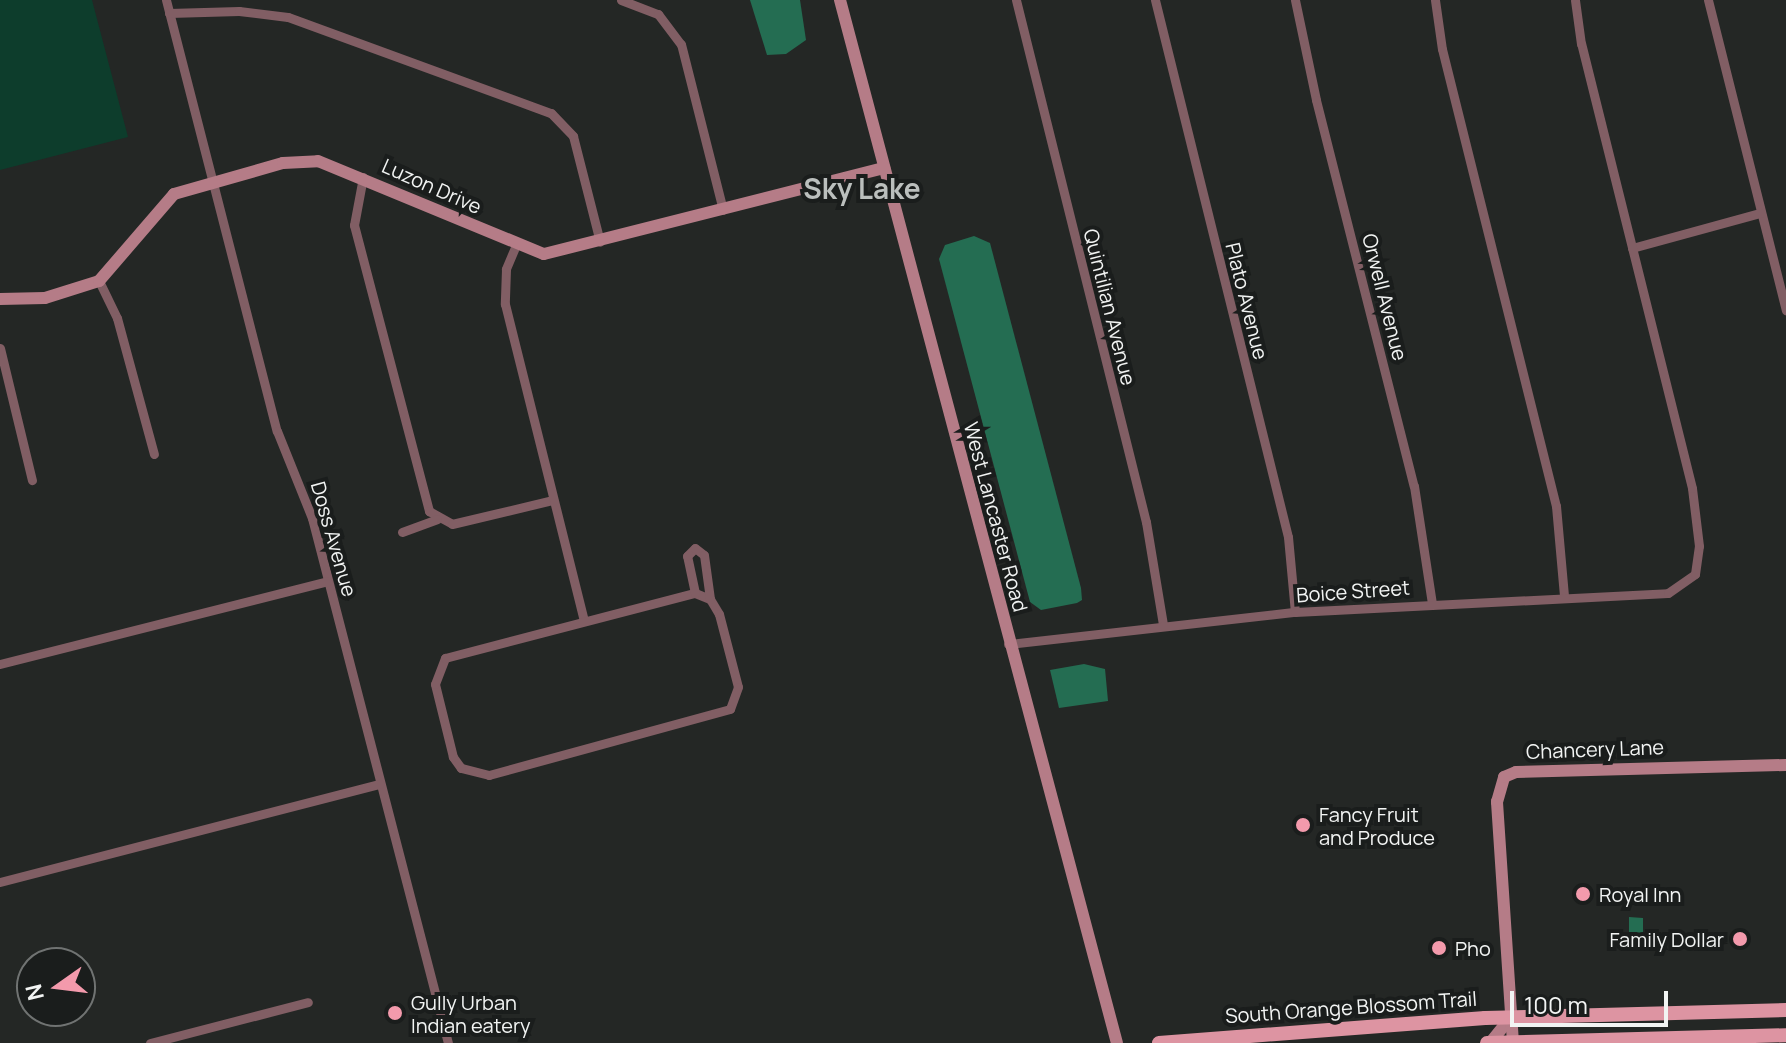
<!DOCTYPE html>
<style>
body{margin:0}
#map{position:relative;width:1786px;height:1043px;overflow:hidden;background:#242725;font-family:Manrope,sans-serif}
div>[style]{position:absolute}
.green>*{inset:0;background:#0d3d2c}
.water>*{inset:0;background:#246d52}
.street>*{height:9px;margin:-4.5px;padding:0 4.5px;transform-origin:4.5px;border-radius:4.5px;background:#815e64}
.secondary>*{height:12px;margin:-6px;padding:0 6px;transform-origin:6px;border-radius:6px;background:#b57c87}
.primary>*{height:14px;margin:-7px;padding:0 7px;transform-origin:7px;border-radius:7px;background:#dd94a2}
.dots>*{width:22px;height:22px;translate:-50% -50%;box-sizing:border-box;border:4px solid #1a1d1c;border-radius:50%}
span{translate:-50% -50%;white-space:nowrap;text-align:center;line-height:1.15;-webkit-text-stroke:8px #1a1d1c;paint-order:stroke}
.street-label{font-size:20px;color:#f2f4f3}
.poi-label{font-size:20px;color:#f2f4f3}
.left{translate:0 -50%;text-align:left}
.right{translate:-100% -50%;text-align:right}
.district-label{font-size:28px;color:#bbbfbd;font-weight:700}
.north{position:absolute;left:16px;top:947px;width:80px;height:80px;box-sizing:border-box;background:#1a1d1c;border:2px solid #707372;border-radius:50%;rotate:256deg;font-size:22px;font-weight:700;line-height:32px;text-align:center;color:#f2f4f3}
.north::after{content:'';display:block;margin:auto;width:28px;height:36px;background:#f39aac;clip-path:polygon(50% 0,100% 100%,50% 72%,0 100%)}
.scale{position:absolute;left:1510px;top:991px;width:158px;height:36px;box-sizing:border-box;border:4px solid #f2f4f3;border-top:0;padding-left:10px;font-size:24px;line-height:28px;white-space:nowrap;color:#f2f4f3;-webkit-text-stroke:6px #1a1d1c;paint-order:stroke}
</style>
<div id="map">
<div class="green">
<div style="clip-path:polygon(0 0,92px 0,128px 137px,0 170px)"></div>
</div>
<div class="water">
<div style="clip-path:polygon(750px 0,800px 0,806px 40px,786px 54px,767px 55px)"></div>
<div style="clip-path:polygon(974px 236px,990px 243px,1081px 588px,1082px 600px,1077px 603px,1041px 610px,1030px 602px,939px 259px,945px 245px)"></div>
<div style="clip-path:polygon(1084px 664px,1105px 669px,1108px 701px,1059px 708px,1050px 670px)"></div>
<div style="clip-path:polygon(1629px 917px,1643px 918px,1643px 946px,1629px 946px)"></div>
</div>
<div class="street">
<div style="left:166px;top:0;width:445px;rotate:75.6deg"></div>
<div style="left:277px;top:431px;width:94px;rotate:68.1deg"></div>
<div style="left:312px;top:518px;width:542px;rotate:75.48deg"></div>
<div style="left:621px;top:0;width:40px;rotate:21deg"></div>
<div style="left:658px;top:14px;width:38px;rotate:53deg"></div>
<div style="left:681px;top:44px;width:171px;rotate:75.8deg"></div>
<div style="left:1016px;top:0;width:538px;rotate:76.02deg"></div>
<div style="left:1146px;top:522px;width:104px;rotate:80.6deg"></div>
<div style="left:1155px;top:0;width:553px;rotate:76.09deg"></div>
<div style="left:1288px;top:537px;width:75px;rotate:84.7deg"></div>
<div style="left:1295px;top:0;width:102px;rotate:78.1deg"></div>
<div style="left:1316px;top:100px;width:398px;rotate:75.8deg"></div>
<div style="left:1414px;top:486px;width:119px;rotate:81.3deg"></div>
<div style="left:1435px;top:0;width:49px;rotate:81.9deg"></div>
<div style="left:1442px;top:49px;width:471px;rotate:76deg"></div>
<div style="left:1556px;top:506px;width:89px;rotate:84.9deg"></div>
<div style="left:1708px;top:0;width:320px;rotate:75.9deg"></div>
<div style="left:169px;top:13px;width:70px;rotate:-1.6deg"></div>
<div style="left:239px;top:11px;width:49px;rotate:7deg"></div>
<div style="left:288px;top:17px;width:280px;rotate:20.1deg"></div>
<div style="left:551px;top:113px;width:32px;rotate:46deg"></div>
<div style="left:573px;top:136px;width:109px;rotate:75.7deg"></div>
<div style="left:363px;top:177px;width:49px;rotate:100.6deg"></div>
<div style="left:354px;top:225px;width:296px;rotate:75.3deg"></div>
<div style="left:429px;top:511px;width:26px;rotate:29deg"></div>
<div style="left:452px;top:524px;width:104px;rotate:-13.4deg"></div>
<div style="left:516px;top:245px;width:26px;rotate:113deg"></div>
<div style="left:506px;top:269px;width:35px;rotate:92deg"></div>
<div style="left:505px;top:304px;width:326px;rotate:76deg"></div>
<div style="left:1632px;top:248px;width:133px;rotate:-15.3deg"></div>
<div style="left:99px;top:281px;width:41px;rotate:64.1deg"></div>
<div style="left:117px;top:318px;width:141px;rotate:74.8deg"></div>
<div style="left:0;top:348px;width:136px;rotate:76.4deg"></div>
<div style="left:402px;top:532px;width:37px;rotate:-20deg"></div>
<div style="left:695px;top:593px;width:16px;rotate:22deg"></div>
<div style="left:710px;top:599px;width:17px;rotate:59deg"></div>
<div style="left:719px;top:614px;width:75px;rotate:75.4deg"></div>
<div style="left:738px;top:687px;width:23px;rotate:110deg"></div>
<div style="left:730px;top:709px;width:250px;rotate:164.7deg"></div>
<div style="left:489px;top:775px;width:29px;rotate:-166deg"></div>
<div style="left:461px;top:768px;width:14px;rotate:-126deg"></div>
<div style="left:453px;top:757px;width:75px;rotate:-103.9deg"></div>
<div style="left:435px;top:684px;width:28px;rotate:-69deg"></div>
<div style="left:445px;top:658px;width:258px;rotate:-14.6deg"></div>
<div style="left:695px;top:593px;width:38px;rotate:-102deg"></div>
<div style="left:687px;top:556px;width:11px;rotate:-45deg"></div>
<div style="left:695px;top:548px;width:11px;rotate:38deg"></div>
<div style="left:704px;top:555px;width:44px;rotate:82.2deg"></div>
<div style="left:1008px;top:644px;width:289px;rotate:-6.4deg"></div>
<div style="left:1295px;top:612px;width:373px;rotate:-2.9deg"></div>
<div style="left:1668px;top:593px;width:33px;rotate:-35deg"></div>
<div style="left:1695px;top:574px;width:28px;rotate:-82deg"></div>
<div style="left:1699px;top:546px;width:58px;rotate:-96.9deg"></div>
<div style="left:1692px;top:488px;width:458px;rotate:-104deg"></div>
<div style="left:1581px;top:44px;width:44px;rotate:-97.8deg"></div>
<div style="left:0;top:664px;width:338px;rotate:-14.2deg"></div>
<div style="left:0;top:882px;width:392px;rotate:-14.5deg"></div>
<div style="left:150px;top:1043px;width:163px;rotate:-14.5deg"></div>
</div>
<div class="secondary">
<div style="left:840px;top:0;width:1079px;rotate:75.13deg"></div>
<div style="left:0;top:299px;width:45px;rotate:-1.3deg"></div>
<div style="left:45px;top:298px;width:57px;rotate:-17.5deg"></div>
<div style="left:99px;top:281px;width:115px;rotate:-49.2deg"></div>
<div style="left:174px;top:194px;width:113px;rotate:-15.9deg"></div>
<div style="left:283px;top:163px;width:35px;rotate:-3deg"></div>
<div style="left:318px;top:161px;width:244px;rotate:22.4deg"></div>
<div style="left:544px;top:254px;width:351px;rotate:-14.2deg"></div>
<div style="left:1490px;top:1043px;width:33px;rotate:-51deg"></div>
<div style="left:1513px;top:1043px;width:242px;rotate:-93.8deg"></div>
<div style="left:1497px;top:802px;width:26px;rotate:-74deg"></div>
<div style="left:1504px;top:777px;width:13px;rotate:-23deg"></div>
<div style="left:1516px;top:772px;width:270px;rotate:-1.5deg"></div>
</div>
<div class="primary">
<div style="left:1159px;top:1043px;width:327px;rotate:-4.4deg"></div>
<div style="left:1485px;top:1018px;width:301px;rotate:-1.5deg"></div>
<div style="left:1487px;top:1043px;width:299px;rotate:-1.5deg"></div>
</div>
<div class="dots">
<div style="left:1303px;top:825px;background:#f39aac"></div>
<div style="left:1583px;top:894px;background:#f39aac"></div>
<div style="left:1740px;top:939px;background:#f39aac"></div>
<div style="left:1439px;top:948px;background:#f39aac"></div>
<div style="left:395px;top:1013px;background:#f39aac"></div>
</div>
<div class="street-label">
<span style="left:432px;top:186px;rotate:24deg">Luzon Drive</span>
<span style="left:1385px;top:297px;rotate:76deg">Orwell Avenue</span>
<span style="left:1247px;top:301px;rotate:76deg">Plato Avenue</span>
<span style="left:1110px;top:307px;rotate:76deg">Quintilian Avenue</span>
<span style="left:996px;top:517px;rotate:75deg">West Lancaster Road</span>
<span style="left:334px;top:539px;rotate:74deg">Doss Avenue</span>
<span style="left:1353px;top:591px;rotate:-4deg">Boice Street</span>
<span style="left:1595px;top:749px;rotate:-2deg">Chancery Lane</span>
<span style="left:1351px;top:1007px;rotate:-4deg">South Orange Blossom Trail</span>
</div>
<div class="poi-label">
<span class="left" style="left:1319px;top:826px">Fancy Fruit<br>and Produce</span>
<span class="left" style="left:1599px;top:894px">Royal Inn</span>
<span class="right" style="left:1724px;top:939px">Family Dollar</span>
<span class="left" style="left:1455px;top:948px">Pho</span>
<span class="left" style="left:411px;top:1014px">Gully Urban<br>Indian eatery</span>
</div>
<div class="district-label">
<span style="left:862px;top:188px">Sky Lake</span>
</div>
<div class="north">N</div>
<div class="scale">100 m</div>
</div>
